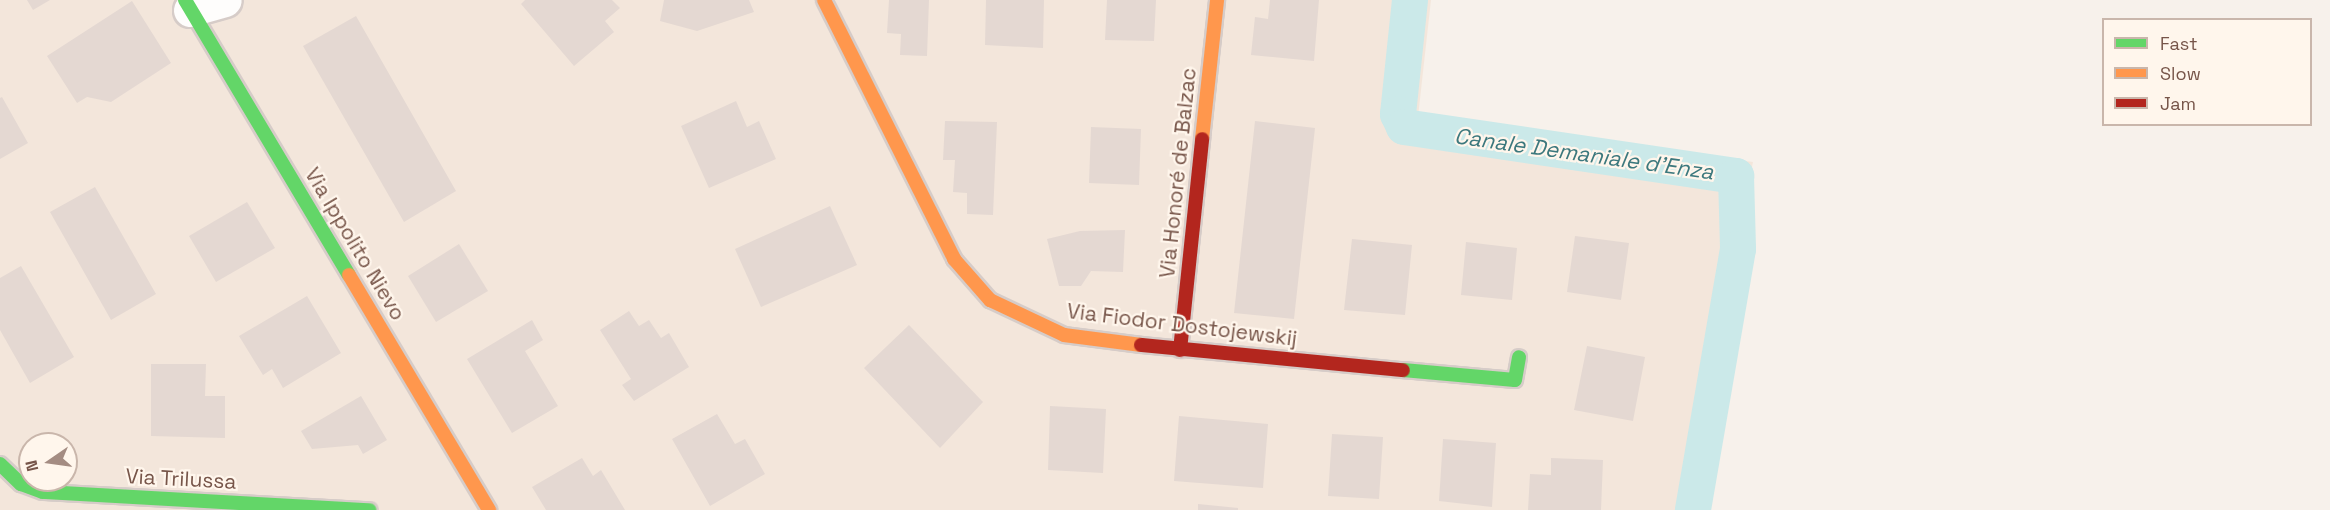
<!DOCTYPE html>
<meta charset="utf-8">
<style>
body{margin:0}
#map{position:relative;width:2330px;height:510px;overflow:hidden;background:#f7f1eb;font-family:"Space Grotesk",sans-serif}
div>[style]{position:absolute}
.residential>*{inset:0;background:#f3e6db}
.canal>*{height:36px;margin:-18px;padding:0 18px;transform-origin:18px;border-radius:18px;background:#cbe9e9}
.building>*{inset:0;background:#e4d8d2}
.roads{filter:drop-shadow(2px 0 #d6ccc8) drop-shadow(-2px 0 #d6ccc8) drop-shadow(0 2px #d6ccc8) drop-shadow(0 -2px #d6ccc8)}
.street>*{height:33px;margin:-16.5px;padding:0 16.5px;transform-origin:16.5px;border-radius:16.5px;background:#fefdfc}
.fast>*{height:14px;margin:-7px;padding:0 7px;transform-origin:7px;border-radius:7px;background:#63d668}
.slow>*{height:14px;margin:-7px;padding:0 7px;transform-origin:7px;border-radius:7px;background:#ff974d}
.jam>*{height:14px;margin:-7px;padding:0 7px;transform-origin:7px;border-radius:7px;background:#b3261e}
span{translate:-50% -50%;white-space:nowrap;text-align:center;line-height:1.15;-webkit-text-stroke:4.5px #fff6ec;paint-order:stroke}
.street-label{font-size:21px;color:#775549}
.water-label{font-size:22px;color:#3c787d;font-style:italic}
.legend{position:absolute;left:2102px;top:18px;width:210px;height:108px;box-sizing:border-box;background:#fff6ec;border:2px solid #c9b6ab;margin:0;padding:8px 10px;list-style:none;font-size:18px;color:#775549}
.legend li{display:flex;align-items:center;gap:12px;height:30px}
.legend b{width:30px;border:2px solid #c9b6ab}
.north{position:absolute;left:18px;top:432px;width:60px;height:60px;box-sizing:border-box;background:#fff6ec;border:2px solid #c9b6ab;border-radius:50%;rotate:257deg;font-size:16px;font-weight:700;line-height:24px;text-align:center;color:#775549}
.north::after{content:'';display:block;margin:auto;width:21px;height:27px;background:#a48c82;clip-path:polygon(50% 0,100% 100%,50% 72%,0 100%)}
</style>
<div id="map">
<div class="residential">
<div style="clip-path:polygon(evenodd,0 0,1431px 0,1418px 117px,1753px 162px,1683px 510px,0 510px,0 0,30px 444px,66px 444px,66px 480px,30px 480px,30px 444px)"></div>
</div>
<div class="canal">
<div style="left:1410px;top:0;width:115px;rotate:96deg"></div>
<div style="left:1398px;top:114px;width:14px;rotate:65deg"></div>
<div style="left:1404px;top:127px;width:336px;rotate:8.4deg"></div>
<div style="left:1736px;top:176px;width:73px;rotate:88.4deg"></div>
<div style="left:1738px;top:249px;width:265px;rotate:99.8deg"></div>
</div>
<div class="building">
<div style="clip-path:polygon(27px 0,50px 0,33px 10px)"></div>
<div style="clip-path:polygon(525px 0,612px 0,620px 8px,605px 21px,614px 32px,574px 66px,521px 4px)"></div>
<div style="clip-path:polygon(664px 0,749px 0,754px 12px,697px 31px,660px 21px)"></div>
<div style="clip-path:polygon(889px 0,929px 0,927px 56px,900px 55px,901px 34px,887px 33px)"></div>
<div style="clip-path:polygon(986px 0,1044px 0,1043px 48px,985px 45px)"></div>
<div style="clip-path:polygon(1107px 0,1156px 0,1154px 41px,1105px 40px)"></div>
<div style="clip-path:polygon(1270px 0,1319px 0,1314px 61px,1251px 55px,1255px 17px,1268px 19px)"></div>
<div style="clip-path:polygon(132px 1px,171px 63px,111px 102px,87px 97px,77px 103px,47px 56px)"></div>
<div style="clip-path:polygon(356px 16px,456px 191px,404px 222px,303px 46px)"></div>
<div style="clip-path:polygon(2px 97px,28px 143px,0 159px,0 98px)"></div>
<div style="clip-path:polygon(736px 101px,747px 127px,759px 121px,776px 159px,709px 188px,681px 126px)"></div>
<div style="clip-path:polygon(945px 121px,997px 122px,993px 215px,967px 214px,967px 193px,953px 192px,955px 160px,943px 160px)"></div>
<div style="clip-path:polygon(1255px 121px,1315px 128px,1294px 319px,1234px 313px)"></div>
<div style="clip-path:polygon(1091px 127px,1141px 129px,1139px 185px,1089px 183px)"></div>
<div style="clip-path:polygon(95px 187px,156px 294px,111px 320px,50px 212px)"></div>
<div style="clip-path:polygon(247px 202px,275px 248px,216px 282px,189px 236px)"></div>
<div style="clip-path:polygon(830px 206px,857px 265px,761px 307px,735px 249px)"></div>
<div style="clip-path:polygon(1125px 230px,1123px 272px,1091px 271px,1081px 286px,1059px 286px,1047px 239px,1080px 231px)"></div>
<div style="clip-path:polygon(1575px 236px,1629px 243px,1621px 300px,1567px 292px)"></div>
<div style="clip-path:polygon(1352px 239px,1412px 245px,1405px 315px,1344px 310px)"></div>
<div style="clip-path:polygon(1466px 242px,1517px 248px,1512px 300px,1461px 295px)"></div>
<div style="clip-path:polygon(459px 244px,488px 291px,436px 322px,408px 276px)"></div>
<div style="clip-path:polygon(21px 266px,74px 357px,30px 383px,0 330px,0 278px)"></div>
<div style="clip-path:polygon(307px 296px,341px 353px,283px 388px,272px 369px,263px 375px,239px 336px)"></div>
<div style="clip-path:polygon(629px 311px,639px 326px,649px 320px,661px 338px,669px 333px,689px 367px,634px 401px,622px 385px,631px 379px,600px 330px)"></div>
<div style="clip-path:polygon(532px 320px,543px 340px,525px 351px,558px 406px,512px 433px,467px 359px)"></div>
<div style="clip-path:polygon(909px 325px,983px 402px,940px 448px,864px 368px)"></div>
<div style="clip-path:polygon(1587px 346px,1645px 357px,1633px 421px,1574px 410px)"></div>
<div style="clip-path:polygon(151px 364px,206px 364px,205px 396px,225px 396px,225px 438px,151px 436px)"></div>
<div style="clip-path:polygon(361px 396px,387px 440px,363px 454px,358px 445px,312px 449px,301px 431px)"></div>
<div style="clip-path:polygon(1050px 406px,1106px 409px,1103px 473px,1048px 470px)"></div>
<div style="clip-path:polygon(717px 414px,735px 444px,745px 439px,765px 474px,710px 506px,672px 439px)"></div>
<div style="clip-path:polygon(1179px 416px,1268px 424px,1263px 488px,1174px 481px)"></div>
<div style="clip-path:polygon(1332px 434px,1383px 437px,1379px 499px,1328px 496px)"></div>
<div style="clip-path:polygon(1443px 439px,1496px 443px,1492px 507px,1439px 501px)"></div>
<div style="clip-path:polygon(582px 458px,593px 476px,601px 470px,625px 510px,546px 510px,532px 487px)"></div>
<div style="clip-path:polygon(1551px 458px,1603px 460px,1601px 510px,1528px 510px,1530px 474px,1551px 475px)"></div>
<div style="clip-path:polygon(1198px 504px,1238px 508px,1238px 510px,1198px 510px)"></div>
</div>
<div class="roads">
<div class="street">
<div style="left:190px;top:10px;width:36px;rotate:-16deg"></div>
</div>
<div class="fast">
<div style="left:185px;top:0;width:320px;rotate:59.2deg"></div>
<div style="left:1403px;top:370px;width:112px;rotate:5.1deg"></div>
<div style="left:1515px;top:380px;width:23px;rotate:-80deg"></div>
<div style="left:0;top:464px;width:29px;rotate:44deg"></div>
<div style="left:21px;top:484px;width:23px;rotate:20deg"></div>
<div style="left:43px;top:492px;width:327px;rotate:3.2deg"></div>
</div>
<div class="slow">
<div style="left:824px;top:0;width:290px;rotate:63.3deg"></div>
<div style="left:954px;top:259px;width:55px;rotate:48.7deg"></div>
<div style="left:990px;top:300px;width:82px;rotate:25.3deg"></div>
<div style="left:1064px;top:335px;width:78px;rotate:7.4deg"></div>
<div style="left:1202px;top:139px;width:140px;rotate:-83.8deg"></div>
<div style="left:349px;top:275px;width:274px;rotate:59.2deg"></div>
</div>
<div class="jam">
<div style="left:1141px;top:345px;width:263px;rotate:5.5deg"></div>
<div style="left:1180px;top:350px;width:212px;rotate:-84deg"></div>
</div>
</div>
<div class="street-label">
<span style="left:1178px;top:173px;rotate:-84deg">Via Honoré de Balzac</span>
<span style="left:355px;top:244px;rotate:59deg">Via Ippolito Nievo</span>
<span style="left:1182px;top:325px;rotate:7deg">Via Fiodor Dostojewskij</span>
<span style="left:181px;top:479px;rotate:3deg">Via Trilussa</span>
</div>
<div class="water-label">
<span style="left:1584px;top:154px;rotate:8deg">Canale Demaniale d'Enza</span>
</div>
<ul class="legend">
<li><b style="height:8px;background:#63d668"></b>Fast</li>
<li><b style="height:8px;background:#ff974d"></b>Slow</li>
<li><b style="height:8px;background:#b3261e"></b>Jam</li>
</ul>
<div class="north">N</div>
</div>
